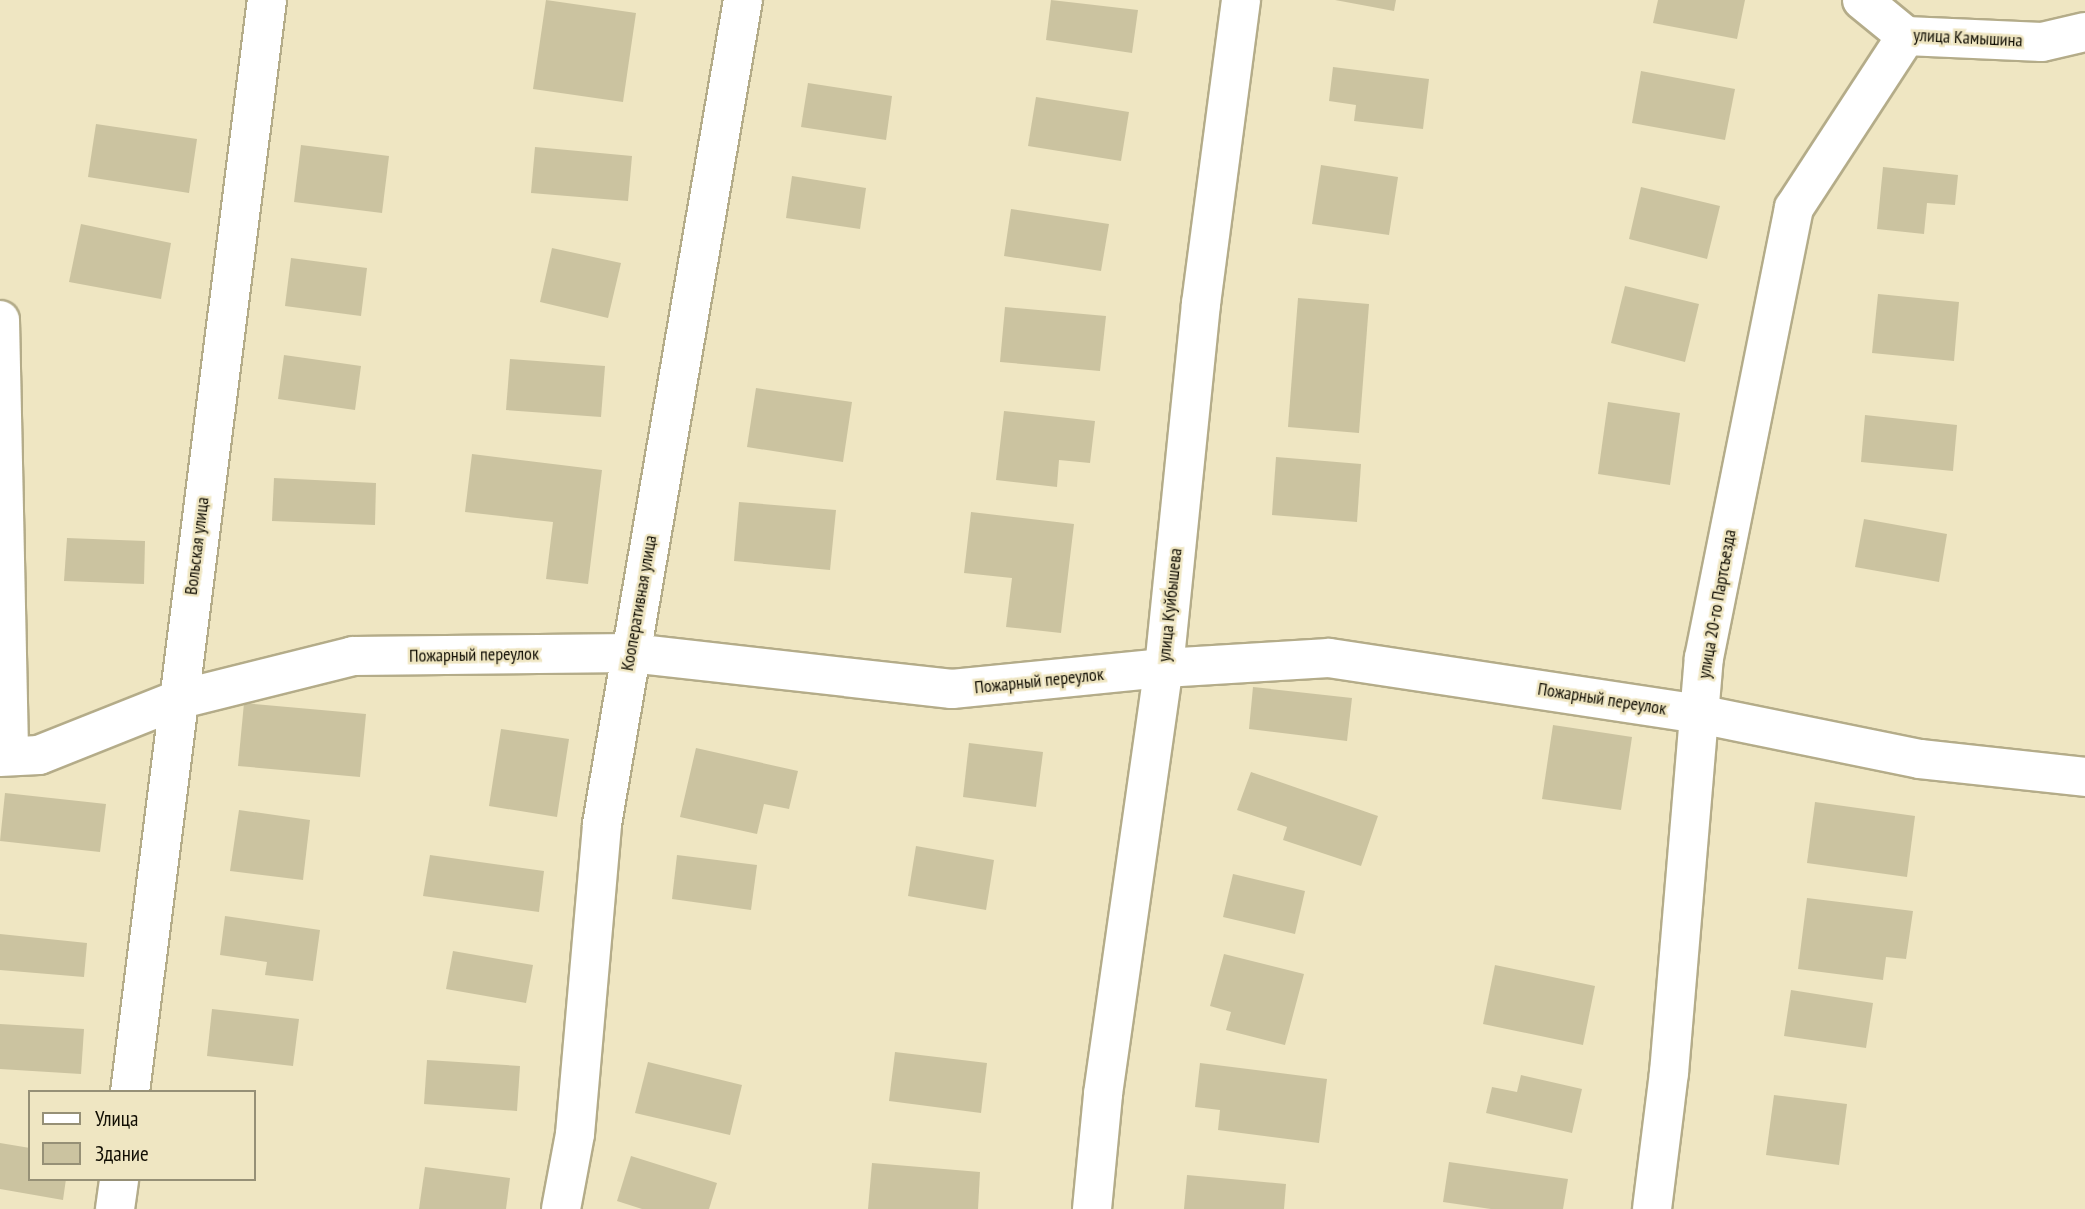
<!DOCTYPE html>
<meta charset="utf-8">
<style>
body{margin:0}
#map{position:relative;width:2085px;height:1209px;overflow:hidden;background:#efe6c2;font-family:"PT Sans Narrow",sans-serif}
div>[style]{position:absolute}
.building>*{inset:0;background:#cbc3a0}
.roads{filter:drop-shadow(2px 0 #b4ac89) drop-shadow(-2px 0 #b4ac89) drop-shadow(0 2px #b4ac89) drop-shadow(0 -2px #b4ac89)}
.minor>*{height:38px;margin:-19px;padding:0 19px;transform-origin:19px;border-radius:19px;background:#fff}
span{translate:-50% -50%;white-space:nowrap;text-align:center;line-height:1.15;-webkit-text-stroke:5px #efe6c2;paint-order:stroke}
.street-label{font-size:18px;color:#110e03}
.legend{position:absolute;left:28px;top:1090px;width:228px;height:91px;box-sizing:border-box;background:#efe6c2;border:2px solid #969076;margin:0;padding:9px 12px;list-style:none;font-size:21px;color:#110e03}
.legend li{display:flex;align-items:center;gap:14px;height:35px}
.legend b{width:35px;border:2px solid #969076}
</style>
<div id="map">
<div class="building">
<div style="clip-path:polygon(546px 0,636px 13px,623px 102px,533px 89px)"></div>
<div style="clip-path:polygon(1051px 0,1138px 10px,1132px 53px,1046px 40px)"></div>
<div style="clip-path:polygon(1335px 0,1396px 0,1394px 11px)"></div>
<div style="clip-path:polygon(1658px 0,1745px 0,1737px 39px,1653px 23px)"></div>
<div style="clip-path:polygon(1333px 67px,1429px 79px,1423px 129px,1354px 121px,1356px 105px,1329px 101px)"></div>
<div style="clip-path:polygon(1641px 71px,1735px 89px,1725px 140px,1632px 123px)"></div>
<div style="clip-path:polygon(808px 83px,892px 96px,886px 140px,801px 127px)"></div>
<div style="clip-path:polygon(1036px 97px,1129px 112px,1121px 161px,1028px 146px)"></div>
<div style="clip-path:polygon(96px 124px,197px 139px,189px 193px,88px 177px)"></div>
<div style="clip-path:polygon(301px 145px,389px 156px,382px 213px,294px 202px)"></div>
<div style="clip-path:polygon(535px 147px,632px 156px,628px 201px,531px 193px)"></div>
<div style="clip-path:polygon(1321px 165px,1398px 177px,1389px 235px,1312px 224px)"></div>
<div style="clip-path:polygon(1883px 167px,1958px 175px,1955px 205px,1927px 203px,1924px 234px,1877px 229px)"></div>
<div style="clip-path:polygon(792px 176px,866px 188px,860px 229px,786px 218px)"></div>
<div style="clip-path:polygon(1641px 187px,1720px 206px,1707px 259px,1629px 239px)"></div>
<div style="clip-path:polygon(1011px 209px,1109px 224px,1101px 271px,1004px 256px)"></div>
<div style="clip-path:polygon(81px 224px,171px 243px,161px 299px,69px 282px)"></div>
<div style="clip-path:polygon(552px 248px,621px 263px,608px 318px,540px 302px)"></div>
<div style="clip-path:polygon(291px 258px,367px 268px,361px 316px,285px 306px)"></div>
<div style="clip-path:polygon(1625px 286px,1699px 304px,1685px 362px,1611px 343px)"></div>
<div style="clip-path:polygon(1878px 294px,1959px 302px,1954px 361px,1872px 353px)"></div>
<div style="clip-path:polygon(1298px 298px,1369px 304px,1359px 433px,1288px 427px)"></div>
<div style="clip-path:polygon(1005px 307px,1106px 316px,1100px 371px,1000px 362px)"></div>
<div style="clip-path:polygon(284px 355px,361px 366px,355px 410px,278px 399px)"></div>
<div style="clip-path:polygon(510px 359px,605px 366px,601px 417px,506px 410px)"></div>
<div style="clip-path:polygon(756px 388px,852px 402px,843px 462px,747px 447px)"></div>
<div style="clip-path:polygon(1608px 402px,1680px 413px,1670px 485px,1598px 474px)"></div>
<div style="clip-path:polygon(1004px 411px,1095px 421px,1090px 463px,1059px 460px,1057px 487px,996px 480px)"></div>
<div style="clip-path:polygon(1865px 415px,1957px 425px,1953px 471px,1861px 462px)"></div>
<div style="clip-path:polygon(472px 454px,602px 470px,588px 584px,546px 579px,553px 522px,465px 512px)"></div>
<div style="clip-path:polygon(1276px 457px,1361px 464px,1357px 522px,1272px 515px)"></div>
<div style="clip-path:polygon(274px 478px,376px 483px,375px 525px,272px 521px)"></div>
<div style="clip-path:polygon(739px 502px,836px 510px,830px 570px,734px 561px)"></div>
<div style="clip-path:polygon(971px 512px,1074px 524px,1061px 633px,1006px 627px,1012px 578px,964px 573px)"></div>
<div style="clip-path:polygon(1864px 519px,1947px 534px,1939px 582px,1855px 567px)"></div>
<div style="clip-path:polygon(67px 538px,145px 541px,144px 584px,64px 581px)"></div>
<div style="clip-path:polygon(1253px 687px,1352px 698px,1347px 741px,1249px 729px)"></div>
<div style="clip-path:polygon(244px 703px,366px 714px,360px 777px,238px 766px)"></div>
<div style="clip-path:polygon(1553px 725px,1632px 737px,1621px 810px,1542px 799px)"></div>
<div style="clip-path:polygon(501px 729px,569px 739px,557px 817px,489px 806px)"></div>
<div style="clip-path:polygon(969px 743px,1043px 752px,1036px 807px,963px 797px)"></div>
<div style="clip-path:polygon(696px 748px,798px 771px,789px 809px,764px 804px,757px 834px,680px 817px)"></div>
<div style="clip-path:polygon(1251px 772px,1378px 816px,1361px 866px,1283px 840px,1287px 827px,1237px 810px)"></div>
<div style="clip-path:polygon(5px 793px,106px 804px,100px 852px,0 841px)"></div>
<div style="clip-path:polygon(1815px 802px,1915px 816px,1907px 877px,1807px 863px)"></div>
<div style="clip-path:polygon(239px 810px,310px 820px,303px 880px,230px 871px)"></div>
<div style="clip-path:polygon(916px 846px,994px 860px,986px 910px,908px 896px)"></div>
<div style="clip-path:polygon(430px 855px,544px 871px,539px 912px,423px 896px)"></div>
<div style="clip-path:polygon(677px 855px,757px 865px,751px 910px,672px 899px)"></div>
<div style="clip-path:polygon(1233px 874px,1305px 891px,1295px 934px,1223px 917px)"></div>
<div style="clip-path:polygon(1807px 898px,1913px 911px,1906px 959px,1886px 957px,1883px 980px,1798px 969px)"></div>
<div style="clip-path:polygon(225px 916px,320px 930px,313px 981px,265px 975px,267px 962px,220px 955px)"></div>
<div style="clip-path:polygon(0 934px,87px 943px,84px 977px,0 970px)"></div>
<div style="clip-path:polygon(453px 951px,533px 965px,526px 1003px,446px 989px)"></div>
<div style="clip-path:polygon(1224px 954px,1304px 974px,1285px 1045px,1226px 1030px,1231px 1012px,1210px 1006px)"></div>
<div style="clip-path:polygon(1495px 965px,1595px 986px,1583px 1045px,1483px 1024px)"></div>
<div style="clip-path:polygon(1791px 990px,1873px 1003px,1866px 1048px,1784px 1036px)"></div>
<div style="clip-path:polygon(212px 1009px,299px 1019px,293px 1066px,207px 1056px)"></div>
<div style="clip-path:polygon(0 1024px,84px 1029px,81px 1074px,0 1069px)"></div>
<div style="clip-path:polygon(895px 1052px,987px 1063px,981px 1113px,889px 1101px)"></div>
<div style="clip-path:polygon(427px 1060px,520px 1066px,517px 1111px,424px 1104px)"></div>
<div style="clip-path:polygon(648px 1062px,742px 1085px,730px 1135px,635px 1113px)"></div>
<div style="clip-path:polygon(1200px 1063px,1327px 1079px,1319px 1143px,1218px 1130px,1220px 1110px,1195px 1107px)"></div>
<div style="clip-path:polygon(1521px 1075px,1582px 1089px,1572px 1133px,1486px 1113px,1492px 1087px,1517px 1092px)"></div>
<div style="clip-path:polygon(1774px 1095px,1847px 1104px,1839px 1165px,1766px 1155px)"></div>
<div style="clip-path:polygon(0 1143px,30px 1148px,30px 1179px,66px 1179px,63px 1200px,0 1189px)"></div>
<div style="clip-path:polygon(631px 1156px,717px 1183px,709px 1209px,642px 1209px,617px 1201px)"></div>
<div style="clip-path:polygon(1449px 1162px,1568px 1179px,1563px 1209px,1491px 1209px,1443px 1202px)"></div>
<div style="clip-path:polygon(872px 1163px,980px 1172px,978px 1209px,868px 1209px)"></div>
<div style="clip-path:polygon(425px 1167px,510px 1178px,506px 1209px,419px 1209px)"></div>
<div style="clip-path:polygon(1187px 1175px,1286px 1184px,1284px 1209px,1184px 1209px)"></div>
</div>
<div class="roads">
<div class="minor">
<div style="left:1862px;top:0;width:57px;rotate:39.3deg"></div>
<div style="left:1906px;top:36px;width:136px;rotate:2.5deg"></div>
<div style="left:2042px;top:42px;width:44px;rotate:-13.1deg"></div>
<div style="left:0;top:320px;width:436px;rotate:88.8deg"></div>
<div style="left:0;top:757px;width:39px;rotate:-3deg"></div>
<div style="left:39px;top:755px;width:149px;rotate:-21.7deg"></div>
<div style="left:177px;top:700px;width:181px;rotate:-14deg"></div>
<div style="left:353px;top:656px;width:278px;rotate:-0.6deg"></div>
<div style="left:631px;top:653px;width:323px;rotate:6.4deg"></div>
<div style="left:952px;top:689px;width:213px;rotate:-5.7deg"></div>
<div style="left:1164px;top:668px;width:165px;rotate:-3.5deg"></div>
<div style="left:1329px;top:658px;width:374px;rotate:8.6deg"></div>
<div style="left:1699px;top:714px;width:226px;rotate:11.5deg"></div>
<div style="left:1920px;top:759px;width:166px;rotate:6.2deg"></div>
<div style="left:130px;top:1092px;width:1101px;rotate:-82.85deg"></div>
<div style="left:115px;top:1209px;width:30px;rotate:-82deg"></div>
<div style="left:561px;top:1209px;width:76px;rotate:-79.4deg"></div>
<div style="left:575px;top:1134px;width:311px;rotate:-85deg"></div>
<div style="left:602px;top:824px;width:836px;rotate:-80.29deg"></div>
<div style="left:1092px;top:1209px;width:116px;rotate:-84.5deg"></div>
<div style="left:1103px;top:1094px;width:430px;rotate:-81.9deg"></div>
<div style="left:1164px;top:668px;width:366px;rotate:-84.2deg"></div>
<div style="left:1201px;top:304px;width:307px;rotate:-82.5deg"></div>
<div style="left:1652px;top:1209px;width:137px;rotate:-82.9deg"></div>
<div style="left:1669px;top:1073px;width:416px;rotate:-85.2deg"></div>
<div style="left:1704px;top:658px;width:459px;rotate:-78.7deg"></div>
<div style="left:1794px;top:208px;width:205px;rotate:-56.9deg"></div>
</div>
</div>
<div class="street-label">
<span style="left:1968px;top:38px;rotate:3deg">улица Камышина</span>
<span style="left:197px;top:546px;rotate:-83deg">Вольская улица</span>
<span style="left:639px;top:603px;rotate:-80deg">Кооперативная улица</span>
<span style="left:1717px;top:604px;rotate:-80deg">улица 20-го Партсъезда</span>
<span style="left:1170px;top:605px;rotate:-84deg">улица Куйбышева</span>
<span style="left:474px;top:655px;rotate:-1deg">Пожарный переулок</span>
<span style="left:1039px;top:681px;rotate:-6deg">Пожарный переулок</span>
<span style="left:1602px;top:699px;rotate:9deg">Пожарный переулок</span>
</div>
<ul class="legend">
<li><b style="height:9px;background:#fff"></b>Улица</li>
<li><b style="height:19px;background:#cbc3a0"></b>Здание</li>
</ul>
</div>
